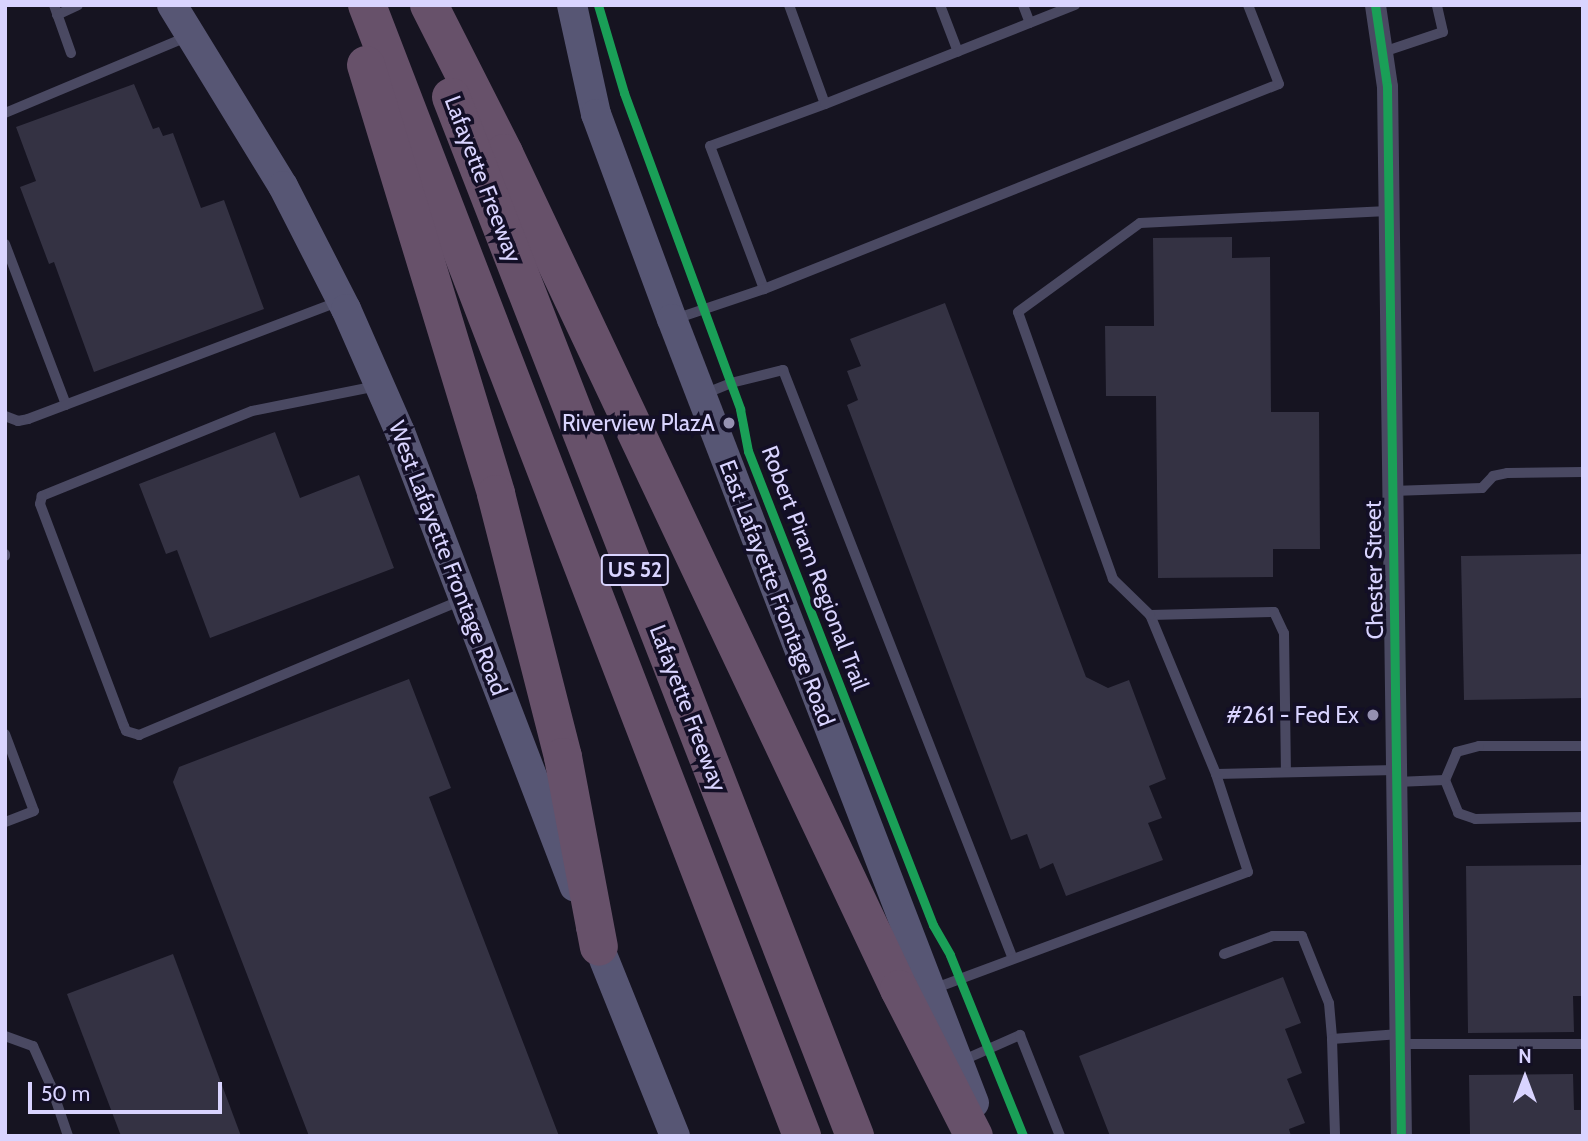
<!DOCTYPE html>
<style>
body{margin:0}
#map{position:relative;width:1588px;height:1141px;overflow:hidden;background:#161421;font-family:Cabin,sans-serif}
div>[style]{position:absolute}
.building>*{inset:0;background:#343243}
.service>*{height:10px;margin:-5px;padding:0 5px;transform-origin:5px;border-radius:5px;background:#4a4962}
.minor>*{height:21px;margin:-10.5px;padding:0 10.5px;transform-origin:10.5px;border-radius:10.5px;background:#4a4962}
.secondary>*{height:30px;margin:-15px;padding:0 15px;transform-origin:15px;border-radius:15px;background:#575674}
.motorway>*{height:38px;margin:-19px;padding:0 19px;transform-origin:19px;border-radius:19px;background:#67516a}
.cycleway>*{height:9px;margin:-4.5px;padding:0 4.5px;transform-origin:4.5px;border-radius:4.5px;background:#1a9f57}
.dots>*{width:19px;height:19px;translate:-50% -50%;box-sizing:border-box;border:4px solid #130f26;border-radius:50%}
span{translate:-50% -50%;white-space:nowrap;text-align:center;line-height:1.15;-webkit-text-stroke:7px #130f26;paint-order:stroke}
.shield-label span{padding:2px 5px;background:#130f26;border:2px solid;border-radius:5px;-webkit-text-stroke-width:0}
.shield-label{font-size:21px;color:#d9d4ff;font-weight:700}
.street-label{font-size:23px;color:#d9d4ff}
.poi-label{font-size:23px;color:#d9d4ff}
.right{translate:-100% -50%;text-align:right}
.frame{position:absolute;inset:0;border:7px solid #d9d4ff;pointer-events:none}
.north{position:absolute;left:1490px;top:1043px;width:70px;height:70px;-webkit-text-stroke:5px #130f26;paint-order:stroke;rotate:0deg;font-size:19px;font-weight:700;line-height:28px;text-align:center;color:#d9d4ff}
.north::after{content:'';display:block;margin:auto;width:24px;height:32px;background:#d9d4ff;clip-path:polygon(50% 0,100% 100%,50% 72%,0 100%)}
.scale{position:absolute;left:28px;top:1082px;width:194px;height:32px;box-sizing:border-box;border:4px solid #d9d4ff;border-top:0;padding-left:9px;font-size:21px;line-height:24px;white-space:nowrap;color:#d9d4ff;-webkit-text-stroke:5px #130f26;paint-order:stroke}
</style>
<div id="map">
<div class="building">
<div style="clip-path:polygon(134px 84px,153px 129px,159px 127px,163px 136px,173px 133px,201px 208px,224px 200px,264px 309px,94px 372px,54px 262px,49px 264px,20px 187px,36px 181px,16px 127px)"></div>
<div style="clip-path:polygon(1232px 237px,1232px 258px,1270px 257px,1271px 412px,1319px 412px,1320px 549px,1273px 549px,1273px 577px,1158px 578px,1156px 396px,1106px 396px,1105px 326px,1154px 326px,1153px 238px)"></div>
<div style="clip-path:polygon(945px 303px,1086px 677px,1108px 688px,1129px 680px,1166px 779px,1149px 786px,1162px 818px,1148px 823px,1163px 860px,1066px 896px,1053px 863px,1040px 869px,1027px 834px,1011px 840px,847px 405px,858px 400px,847px 371px,861px 366px,850px 339px)"></div>
<div style="clip-path:polygon(275px 432px,300px 498px,359px 475px,394px 568px,210px 638px,177px 550px,166px 554px,139px 484px)"></div>
<div style="clip-path:polygon(1583px 554px,1583px 698px,1464px 700px,1461px 556px)"></div>
<div style="clip-path:polygon(409px 679px,451px 788px,429px 797px,559px 1136px,309px 1136px,173px 782px,179px 767px)"></div>
<div style="clip-path:polygon(1583px 865px,1583px 996px,1573px 996px,1574px 1032px,1468px 1033px,1466px 866px)"></div>
<div style="clip-path:polygon(173px 954px,241px 1136px,121px 1136px,67px 994px)"></div>
<div style="clip-path:polygon(1283px 977px,1301px 1023px,1285px 1029px,1302px 1073px,1287px 1079px,1305px 1123px,1289px 1129px,1291px 1136px,1110px 1136px,1079px 1056px)"></div>
<div style="clip-path:polygon(1573px 1074px,1574px 1110px,1583px 1110px,1583px 1136px,1470px 1136px,1469px 1075px)"></div>
</div>
<div class="service">
<div style="left:54px;top:5px;width:51px;rotate:70.5deg"></div>
<div style="left:789px;top:5px;width:105px;rotate:70deg"></div>
<div style="left:825px;top:104px;width:122px;rotate:159.9deg"></div>
<div style="left:710px;top:146px;width:153px;rotate:69.3deg"></div>
<div style="left:764px;top:289px;width:554px;rotate:-21.71deg"></div>
<div style="left:1279px;top:84px;width:85px;rotate:-111.4deg"></div>
<div style="left:940px;top:5px;width:50px;rotate:69deg"></div>
<div style="left:1023px;top:5px;width:19px;rotate:69deg"></div>
<div style="left:57px;top:15px;width:23px;rotate:-25deg"></div>
<div style="left:1383px;top:52px;width:63px;rotate:-18.4deg"></div>
<div style="left:1443px;top:32px;width:28px;rotate:-103deg"></div>
<div style="left:825px;top:104px;width:269px;rotate:-21.6deg"></div>
<div style="left:5px;top:113px;width:199px;rotate:-22.7deg"></div>
<div style="left:5px;top:244px;width:172px;rotate:69.2deg"></div>
<div style="left:675px;top:319px;width:94px;rotate:-18.6deg"></div>
<div style="left:377px;top:386px;width:127px;rotate:168.7deg"></div>
<div style="left:252px;top:411px;width:227px;rotate:158deg"></div>
<div style="left:42px;top:496px;width:8px;rotate:104deg"></div>
<div style="left:40px;top:504px;width:237px;rotate:69.3deg"></div>
<div style="left:124px;top:726px;width:5px;rotate:68deg"></div>
<div style="left:126px;top:731px;width:14px;rotate:17deg"></div>
<div style="left:139px;top:735px;width:349px;rotate:-22.7deg"></div>
<div style="left:704px;top:394px;width:29px;rotate:-22deg"></div>
<div style="left:731px;top:383px;width:54px;rotate:-14deg"></div>
<div style="left:783px;top:370px;width:632px;rotate:68.67deg"></div>
<div style="left:5px;top:416px;width:14px;rotate:21deg"></div>
<div style="left:18px;top:421px;width:10px;rotate:-11deg"></div>
<div style="left:28px;top:419px;width:334px;rotate:-20.7deg"></div>
<div style="left:1392px;top:491px;width:90px;rotate:-1.9deg"></div>
<div style="left:1482px;top:488px;width:16px;rotate:-47deg"></div>
<div style="left:1493px;top:476px;width:14px;rotate:-12deg"></div>
<div style="left:1507px;top:473px;width:76px;rotate:-0.8deg"></div>
<div style="left:5px;top:554px;width:2px;rotate:90deg"></div>
<div style="left:1150px;top:615px;width:124px;rotate:-1.4deg"></div>
<div style="left:1274px;top:612px;width:23px;rotate:65deg"></div>
<div style="left:1284px;top:633px;width:139px;rotate:89.2deg"></div>
<div style="left:5px;top:734px;width:82px;rotate:69.4deg"></div>
<div style="left:34px;top:811px;width:31px;rotate:159deg"></div>
<div style="left:1583px;top:746px;width:104px;rotate:180deg"></div>
<div style="left:1479px;top:746px;width:23px;rotate:165deg"></div>
<div style="left:1457px;top:752px;width:30px;rotate:113deg"></div>
<div style="left:1445px;top:780px;width:35px;rotate:68deg"></div>
<div style="left:1458px;top:813px;width:18px;rotate:19deg"></div>
<div style="left:1475px;top:819px;width:108px;rotate:-1.1deg"></div>
<div style="left:1216px;top:774px;width:172px;rotate:-112.5deg"></div>
<div style="left:1150px;top:615px;width:52px;rotate:-135.8deg"></div>
<div style="left:1113px;top:579px;width:283px;rotate:-109.6deg"></div>
<div style="left:1018px;top:312px;width:151px;rotate:-36.1deg"></div>
<div style="left:1140px;top:223px;width:248px;rotate:-2.8deg"></div>
<div style="left:1396px;top:782px;width:49px;rotate:-2.3deg"></div>
<div style="left:1224px;top:954px;width:52px;rotate:-20.2deg"></div>
<div style="left:1273px;top:936px;width:29px"></div>
<div style="left:1302px;top:936px;width:72px;rotate:68.1deg"></div>
<div style="left:1329px;top:1003px;width:36px;rotate:85deg"></div>
<div style="left:1332px;top:1039px;width:68px;rotate:-4.2deg"></div>
<div style="left:933px;top:989px;width:336px;rotate:-20.4deg"></div>
<div style="left:1248px;top:872px;width:103px;rotate:-108.1deg"></div>
<div style="left:1216px;top:774px;width:180px;rotate:-1.3deg"></div>
<div style="left:5px;top:1036px;width:30px;rotate:20deg"></div>
<div style="left:33px;top:1046px;width:44px;rotate:65.8deg"></div>
<div style="left:51px;top:1086px;width:53px;rotate:71.2deg"></div>
<div style="left:1332px;top:1039px;width:97px;rotate:88.2deg"></div>
<div style="left:1400px;top:1044px;width:183px"></div>
<div style="left:959px;top:1062px;width:67px;rotate:-23.9deg"></div>
<div style="left:1020px;top:1035px;width:109px;rotate:68.4deg"></div>
</div>
<div class="minor">
<div style="left:1375px;top:5px;width:82px;rotate:81.6deg"></div>
<div style="left:1387px;top:86px;width:1050px;rotate:89.24deg"></div>
</div>
<div class="secondary">
<div style="left:172px;top:5px;width:212px;rotate:58.5deg"></div>
<div style="left:283px;top:186px;width:138px;rotate:62.9deg"></div>
<div style="left:346px;top:309px;width:134px;rotate:66.3deg"></div>
<div style="left:400px;top:432px;width:487px;rotate:69deg"></div>
<div style="left:572px;top:5px;width:112px;rotate:77.6deg"></div>
<div style="left:596px;top:114px;width:219px;rotate:69.7deg"></div>
<div style="left:672px;top:319px;width:840px;rotate:68.93deg"></div>
<div style="left:591px;top:927px;width:225px;rotate:68.1deg"></div>
</div>
<div class="motorway">
<div style="left:367px;top:5px;width:1212px;rotate:68.96deg"></div>
<div style="left:429px;top:5px;width:166px;rotate:63.1deg"></div>
<div style="left:504px;top:153px;width:925px;rotate:64.71deg"></div>
<div style="left:899px;top:989px;width:165px;rotate:63deg"></div>
<div style="left:366px;top:65px;width:448px;rotate:73.1deg"></div>
<div style="left:496px;top:494px;width:271px;rotate:75.7deg"></div>
<div style="left:563px;top:757px;width:193px;rotate:79.3deg"></div>
<div style="left:451px;top:97px;width:1115px;rotate:68.75deg"></div>
</div>
<div class="cycleway">
<div style="left:598px;top:5px;width:92px;rotate:73.5deg"></div>
<div style="left:624px;top:93px;width:337px;rotate:69.8deg"></div>
<div style="left:740px;top:409px;width:43px;rotate:79.2deg"></div>
<div style="left:748px;top:451px;width:509px;rotate:68.68deg"></div>
<div style="left:933px;top:925px;width:34px;rotate:60deg"></div>
<div style="left:950px;top:955px;width:195px;rotate:68deg"></div>
<div style="left:1375px;top:5px;width:82px;rotate:81.6deg"></div>
<div style="left:1387px;top:86px;width:1050px;rotate:89.24deg"></div>
</div>
<div class="dots">
<div style="left:729px;top:423px;background:#9591b1"></div>
<div style="left:1373px;top:715px;background:#9591b1"></div>
</div>
<div class="shield-label">
<span style="left:635px;top:570px">US 52</span>
</div>
<div class="street-label">
<span style="left:483px;top:179px;rotate:69deg">Lafayette Freeway</span>
<span style="left:448px;top:558px;rotate:69deg">West Lafayette Frontage Road</span>
<span style="left:815px;top:568px;rotate:69deg">Robert Piram Regional Trail</span>
<span style="left:1374px;top:570px;rotate:-91deg">Chester Street</span>
<span style="left:777px;top:593px;rotate:69deg">East Lafayette Frontage Road</span>
<span style="left:688px;top:708px;rotate:69deg">Lafayette Freeway</span>
</div>
<div class="poi-label">
<span class="right" style="left:715px;top:423px">Riverview PlazA</span>
<span class="right" style="left:1359px;top:715px">#261 - Fed Ex</span>
</div>
<div class="frame"></div>
<div class="north">N</div>
<div class="scale">50 m</div>
</div>
